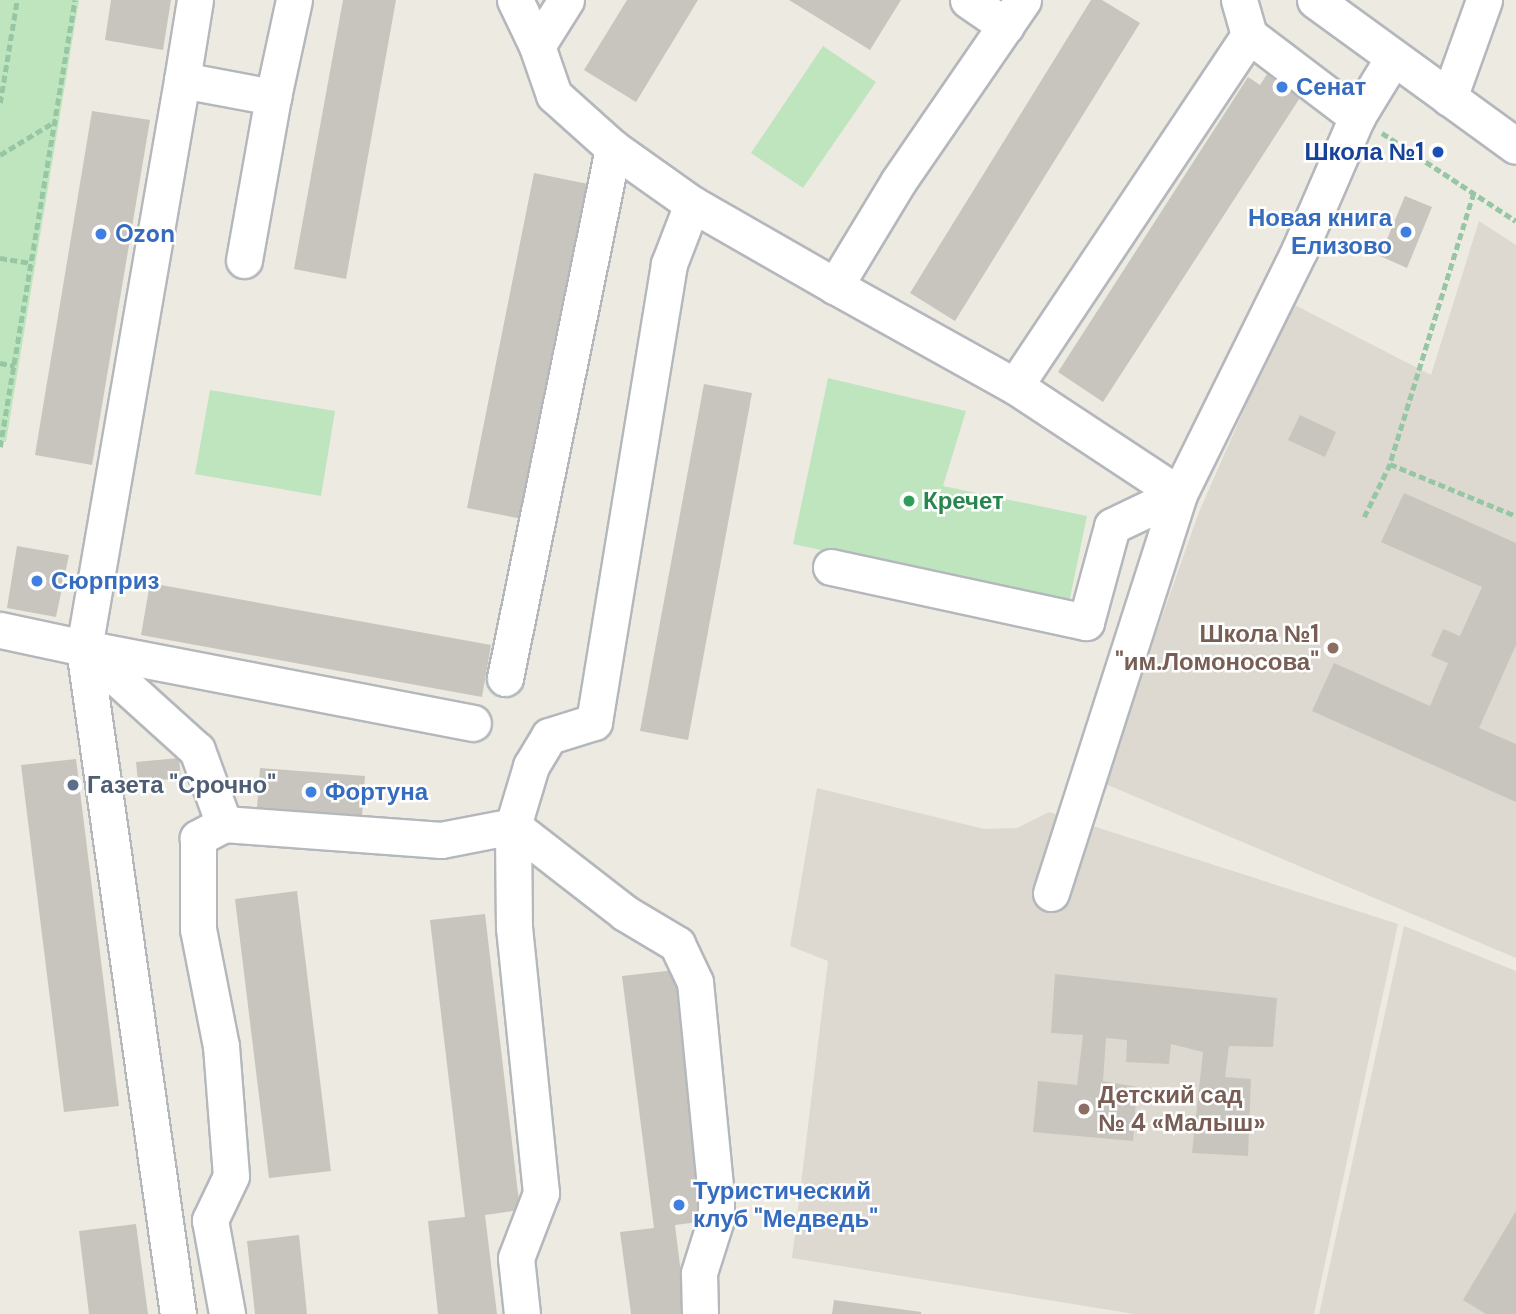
<!DOCTYPE html>
<meta charset="utf-8">
<style>
body{margin:0}
#map{position:relative;width:1516px;height:1314px;overflow:hidden;background:#edeae2;font-family:"DM Sans",sans-serif}
div>[style]{position:absolute}
.education>*{inset:0;background:#ddd9d0}
.green>*{inset:0;background:#bee5be}
.building>*{inset:0;background:#c8c5bf}
.path>*{height:4.5px;margin-top:-2.25px;transform-origin:0;background:repeating-linear-gradient(90deg,#97c6a4 0 7px,transparent 0 10.5px)}
.roads{filter:drop-shadow(2px 0 #b4b8bc) drop-shadow(-2px 0 #b4b8bc) drop-shadow(0 2px #b4b8bc) drop-shadow(0 -2px #b4b8bc)}
.minor>*{height:35px;margin:-17.5px;padding:0 17.5px;transform-origin:17.5px;border-radius:17.5px;background:#fff}
.dots>*{width:19px;height:19px;translate:-50% -50%;box-sizing:border-box;border:4px solid #fff;border-radius:50%}
span{translate:-50% -50%;white-space:nowrap;text-align:center;line-height:1.15;-webkit-text-stroke:5px #fff;paint-order:stroke}
.shop-label{font-size:24px;color:#366cbe;font-weight:700}
.left{translate:0 -50%;text-align:left}
.right{translate:-100% -50%;text-align:right}
.transit-label{font-size:24px;color:#164399;font-weight:700}
.leisure-label{font-size:24px;color:#27864d;font-weight:700}
.education-label{font-size:24px;color:#785e54;font-weight:700}
.service-label{font-size:24px;color:#4e5e75;font-weight:700}
</style>
<div id="map">
<div class="education">
<div style="clip-path:polygon(1479px 221px,1516px 245px,1516px 958px,1103px 783px,1199px 512px,1291px 303px,1431px 375px)"></div>
<div style="clip-path:polygon(817px 788px,984px 829px,1017px 828px,1049px 812px,1398px 924px,1314px 1314px,1134px 1314px,792px 1258px,828px 961px,790px 946px)"></div>
<div style="clip-path:polygon(1404px 926px,1516px 971px,1516px 1314px,1319px 1314px)"></div>
</div>
<div class="green">
<div style="clip-path:polygon(0 0,79px 0,6px 442px,0 440px)"></div>
<div style="clip-path:polygon(823px 46px,876px 82px,803px 188px,751px 153px)"></div>
<div style="clip-path:polygon(828px 378px,966px 411px,943px 486px,1087px 516px,1069px 603px,793px 544px)"></div>
<div style="clip-path:polygon(210px 390px,335px 411px,321px 496px,195px 474px)"></div>
</div>
<div class="building">
<div style="clip-path:polygon(111px 0,171px 0,163px 50px,105px 40px)"></div>
<div style="clip-path:polygon(343px 0,396px 0,346px 279px,294px 269px)"></div>
<div style="clip-path:polygon(627px 0,698px 0,636px 102px,584px 70px)"></div>
<div style="clip-path:polygon(789px 0,901px 0,870px 50px)"></div>
<div style="clip-path:polygon(1091px 0,1102px 0,1140px 23px,955px 321px,910px 293px)"></div>
<div style="clip-path:polygon(1271px 68px,1305px 90px,1103px 402px,1058px 372px,1248px 77px,1260px 85px)"></div>
<div style="clip-path:polygon(92px 111px,150px 120px,92px 465px,35px 455px)"></div>
<div style="clip-path:polygon(534px 173px,588px 184px,522px 519px,467px 508px)"></div>
<div style="clip-path:polygon(1405px 196px,1432px 207px,1407px 268px,1380px 256px)"></div>
<div style="clip-path:polygon(704px 384px,752px 393px,688px 740px,640px 731px)"></div>
<div style="clip-path:polygon(1300px 415px,1336px 432px,1325px 457px,1288px 440px)"></div>
<div style="clip-path:polygon(1404px 493px,1516px 543px,1516px 645px,1479px 728px,1516px 744px,1516px 802px,1312px 711px,1334px 663px,1430px 706px,1448px 663px,1431px 656px,1443px 629px,1460px 636px,1482px 587px,1381px 542px)"></div>
<div style="clip-path:polygon(17px 546px,69px 555px,56px 617px,7px 608px)"></div>
<div style="clip-path:polygon(150px 583px,491px 645px,482px 697px,141px 635px)"></div>
<div style="clip-path:polygon(179px 758px,181px 778px,138px 782px,136px 762px)"></div>
<div style="clip-path:polygon(76px 759px,119px 1106px,64px 1112px,21px 765px)"></div>
<div style="clip-path:polygon(260px 768px,365px 776px,362px 816px,338px 814px,337px 822px,268px 817px,269px 809px,257px 808px)"></div>
<div style="clip-path:polygon(297px 891px,331px 1171px,269px 1178px,235px 899px)"></div>
<div style="clip-path:polygon(485px 914px,520px 1210px,485px 1215px,497px 1314px,438px 1314px,428px 1221px,465px 1217px,430px 920px)"></div>
<div style="clip-path:polygon(675px 970px,707px 1221px,675px 1225px,686px 1314px,631px 1314px,620px 1232px,654px 1228px,622px 976px)"></div>
<div style="clip-path:polygon(1055px 974px,1277px 998px,1273px 1047px,1229px 1046px,1225px 1077px,1251px 1079px,1248px 1156px,1192px 1153px,1203px 1052px,1171px 1044px,1169px 1064px,1126px 1062px,1127px 1040px,1106px 1038px,1103px 1081px,1137px 1087px,1133px 1141px,1033px 1132px,1038px 1081px,1077px 1085px,1083px 1035px,1051px 1033px)"></div>
<div style="clip-path:polygon(1516px 1211px,1516px 1314px,1486px 1314px,1463px 1300px)"></div>
<div style="clip-path:polygon(136px 1224px,148px 1314px,89px 1314px,79px 1231px)"></div>
<div style="clip-path:polygon(299px 1235px,307px 1314px,255px 1314px,247px 1241px)"></div>
<div style="clip-path:polygon(834px 1300px,921px 1312px,921px 1314px,832px 1314px)"></div>
</div>
<div class="path">
<div style="left:0;top:103px;width:104px;rotate:-80.6deg"></div>
<div style="left:1382px;top:133px;width:160px;rotate:33.3deg"></div>
<div style="left:0;top:155px;width:66px;rotate:-31.3deg"></div>
<div style="left:1474px;top:193px;width:284px;rotate:107.2deg"></div>
<div style="left:1390px;top:464px;width:136px;rotate:22.4deg"></div>
<div style="left:0;top:258px;width:31px;rotate:9deg"></div>
<div style="left:0;top:363px;width:15px;rotate:11deg"></div>
<div style="left:0;top:447px;width:453px;rotate:-80.5deg"></div>
<div style="left:1364px;top:517px;width:59px;rotate:-63.9deg"></div>
</div>
<div class="roads">
<div class="minor">
<div style="left:195px;top:0;width:81px;rotate:99.2deg"></div>
<div style="left:182px;top:80px;width:93px;rotate:10.6deg"></div>
<div style="left:273px;top:97px;width:99px;rotate:-77.8deg"></div>
<div style="left:515px;top:0;width:51px;rotate:64.4deg"></div>
<div style="left:566px;top:0;width:54px;rotate:122.2deg"></div>
<div style="left:537px;top:46px;width:52px;rotate:70.9deg"></div>
<div style="left:554px;top:95px;width:79px;rotate:41.9deg"></div>
<div style="left:613px;top:148px;width:97px;rotate:35.3deg"></div>
<div style="left:692px;top:204px;width:165px;rotate:29.8deg"></div>
<div style="left:968px;top:0;width:46px;rotate:34.4deg"></div>
<div style="left:1023px;top:0;width:221px;rotate:124.5deg"></div>
<div style="left:898px;top:182px;width:122px;rotate:121.2deg"></div>
<div style="left:835px;top:286px;width:206px;rotate:29.1deg"></div>
<div style="left:1015px;top:386px;width:196px;rotate:33.4deg"></div>
<div style="left:1179px;top:494px;width:271px;rotate:-63.7deg"></div>
<div style="left:1299px;top:251px;width:146px;rotate:-66.6deg"></div>
<div style="left:1357px;top:117px;width:69px;rotate:-58.6deg"></div>
<div style="left:1239px;top:0;width:36px;rotate:74deg"></div>
<div style="left:1249px;top:35px;width:136px;rotate:37.2deg"></div>
<div style="left:1315px;top:0;width:248px;rotate:36deg"></div>
<div style="left:1449px;top:98px;width:104px;rotate:-70.3deg"></div>
<div style="left:244px;top:260px;width:166px;rotate:-79.9deg"></div>
<div style="left:1015px;top:386px;width:422px;rotate:-56.3deg"></div>
<div style="left:831px;top:567px;width:261px;rotate:12.2deg"></div>
<div style="left:1086px;top:622px;width:99px;rotate:-74.8deg"></div>
<div style="left:1112px;top:526px;width:74px;rotate:-25.5deg"></div>
<div style="left:0;top:630px;width:86px;rotate:12.1deg"></div>
<div style="left:84px;top:648px;width:576px;rotate:-80.21deg"></div>
<div style="left:84px;top:648px;width:152px;rotate:42.1deg"></div>
<div style="left:197px;top:750px;width:79px;rotate:70deg"></div>
<div style="left:224px;top:824px;width:218px;rotate:4.2deg"></div>
<div style="left:441px;top:840px;width:73px;rotate:-11deg"></div>
<div style="left:513px;top:826px;width:142px;rotate:37.8deg"></div>
<div style="left:625px;top:913px;width:61px;rotate:30.8deg"></div>
<div style="left:677px;top:944px;width:42px;rotate:64.7deg"></div>
<div style="left:695px;top:982px;width:216px;rotate:84.4deg"></div>
<div style="left:716px;top:1197px;width:22px;rotate:90deg"></div>
<div style="left:716px;top:1219px;width:57px;rotate:107.5deg"></div>
<div style="left:699px;top:1273px;width:41px;rotate:88.6deg"></div>
<div style="left:84px;top:648px;width:673px;rotate:81.97deg"></div>
<div style="left:84px;top:648px;width:396px;rotate:10.9deg"></div>
<div style="left:505px;top:678px;width:541px;rotate:-78.48deg"></div>
<div style="left:224px;top:824px;width:30px;rotate:152deg"></div>
<div style="left:198px;top:838px;width:91px;rotate:90deg"></div>
<div style="left:198px;top:929px;width:119px;rotate:78.9deg"></div>
<div style="left:221px;top:1046px;width:130px;rotate:85.6deg"></div>
<div style="left:231px;top:1176px;width:49px;rotate:115.5deg"></div>
<div style="left:210px;top:1220px;width:96px;rotate:79.7deg"></div>
<div style="left:1051px;top:893px;width:419px;rotate:-72.2deg"></div>
<div style="left:522px;top:1314px;width:56px;rotate:-96.1deg"></div>
<div style="left:516px;top:1258px;width:70px;rotate:-69deg"></div>
<div style="left:541px;top:1193px;width:266px;rotate:-95.8deg"></div>
<div style="left:514px;top:928px;width:102px;rotate:-90.6deg"></div>
<div style="left:513px;top:826px;width:63px;rotate:-73.3deg"></div>
<div style="left:531px;top:766px;width:35px;rotate:-59deg"></div>
<div style="left:549px;top:736px;width:47px;rotate:-17.3deg"></div>
<div style="left:594px;top:722px;width:464px;rotate:-80.7deg"></div>
<div style="left:669px;top:264px;width:64px;rotate:-69deg"></div>
</div>
</div>
<div class="dots">
<div style="left:1282px;top:87px;background:#3f7fe0"></div>
<div style="left:1438px;top:152px;background:#1a4fb4"></div>
<div style="left:1406px;top:232px;background:#3f7fe0"></div>
<div style="left:101px;top:234px;background:#3f7fe0"></div>
<div style="left:909px;top:501px;background:#2e9e5b"></div>
<div style="left:37px;top:581px;background:#3f7fe0"></div>
<div style="left:1333px;top:648px;background:#8d6e63"></div>
<div style="left:73px;top:785px;background:#5c6f8a"></div>
<div style="left:311px;top:792px;background:#3f7fe0"></div>
<div style="left:1084px;top:1109px;background:#8d6e63"></div>
<div style="left:679px;top:1205px;background:#3f7fe0"></div>
</div>
<div class="shop-label">
<span class="left" style="left:1296px;top:87px">Сенат</span>
<span class="right" style="left:1392px;top:232px">Новая книга<br>Елизово</span>
<span class="left" style="left:115px;top:234px">Ozon</span>
<span class="left" style="left:51px;top:581px">Сюрприз</span>
<span class="left" style="left:325px;top:792px">Фортуна</span>
<span class="left" style="left:693px;top:1205px">Туристический<br>клуб "Медведь"</span>
</div>
<div class="transit-label">
<span class="right" style="left:1424px;top:152px">Школа №1</span>
</div>
<div class="leisure-label">
<span class="left" style="left:923px;top:501px">Кречет</span>
</div>
<div class="education-label">
<span class="right" style="left:1319px;top:648px">Школа №1<br>"им.Ломоносова"</span>
<span class="left" style="left:1098px;top:1109px">Детский сад<br>№ 4 «Малыш»</span>
</div>
<div class="service-label">
<span class="left" style="left:87px;top:785px">Газета "Срочно"</span>
</div>
</div>
